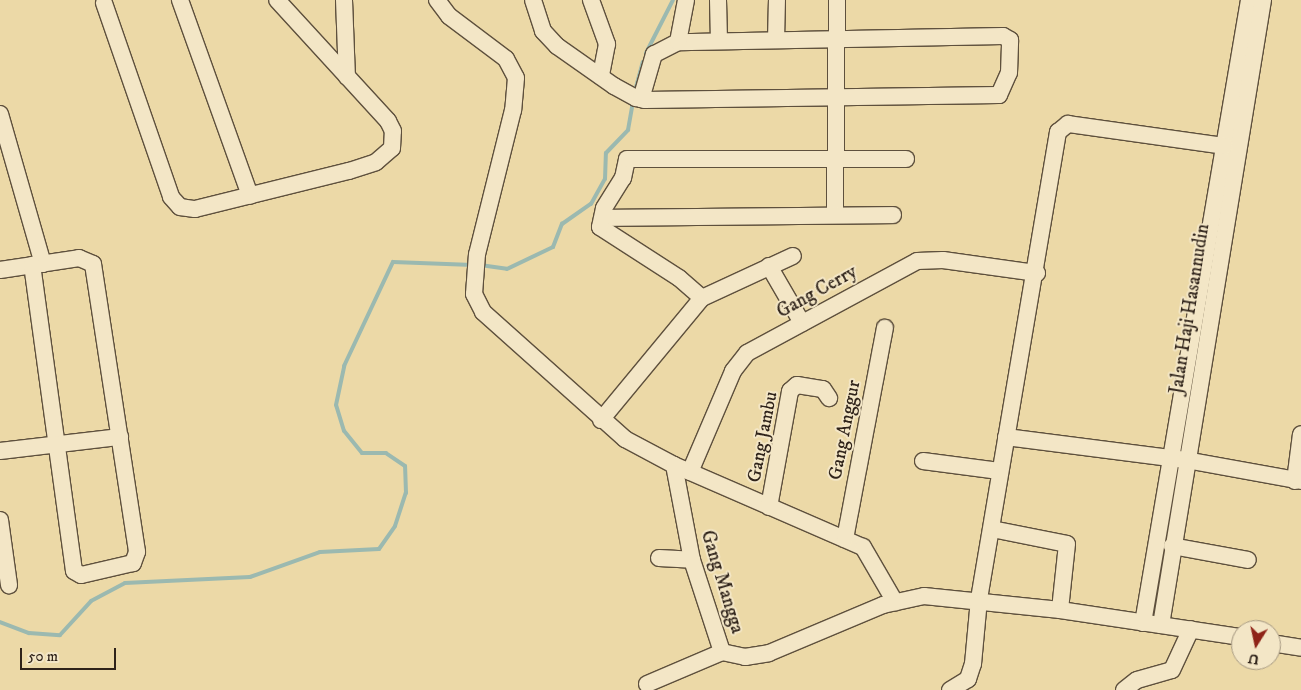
<!DOCTYPE html>
<style>
body{margin:0}
#map{position:relative;width:1301px;height:690px;overflow:hidden;background:#ecd9a7;font-family:"IM FELL DW Pica",serif}
div>[style]{position:absolute}
.stream>*{height:4px;margin:-2px;padding:0 2px;transform-origin:2px;border-radius:2px;background:#9bb9b0}
.roads{filter:drop-shadow(1px 0 #5e503d) drop-shadow(-1px 0 #5e503d) drop-shadow(0 1px #5e503d) drop-shadow(0 -1px #5e503d)}
.minor>*{height:16px;margin:-8px;padding:0 8px;transform-origin:8px;border-radius:8px;background:#f3e6c6}
span{translate:-50% -50%;white-space:nowrap;text-align:center;line-height:1.15;-webkit-text-stroke:4px #f3e6c6;paint-order:stroke}
.street-label{font-size:19px;color:#2f231a}
.north{position:absolute;left:1231px;top:620px;width:50px;height:50px;box-sizing:border-box;background:#f3e6c6;border:1px solid #a59881;border-radius:50%;rotate:190deg;font-size:14px;font-weight:700;line-height:20px;text-align:center;color:#2f231a}
.north::after{content:'';display:block;margin:auto;width:18px;height:22px;background:#8f2418;clip-path:polygon(50% 0,100% 100%,50% 72%,0 100%)}
.scale{position:absolute;left:20px;top:648px;width:96px;height:22px;box-sizing:border-box;border:2px solid #2f231a;border-top:0;padding-left:6px;font-size:15px;line-height:18px;white-space:nowrap;color:#2f231a;-webkit-text-stroke:4px #f3e6c6;paint-order:stroke}
</style>
<div id="map">
<div class="stream">
<div style="left:646px;top:53px;width:59px;rotate:-63deg"></div>
<div style="left:635px;top:91px;width:30px;rotate:-75deg"></div>
<div style="left:480px;top:265px;width:27px;rotate:8deg"></div>
<div style="left:507px;top:269px;width:51px;rotate:-25.6deg"></div>
<div style="left:553px;top:247px;width:25px;rotate:-69deg"></div>
<div style="left:562px;top:224px;width:35px;rotate:-35deg"></div>
<div style="left:591px;top:204px;width:29px;rotate:-61deg"></div>
<div style="left:605px;top:179px;width:26px;rotate:-88deg"></div>
<div style="left:606px;top:153px;width:32px;rotate:-46deg"></div>
<div style="left:628px;top:130px;width:29px;rotate:-80deg"></div>
<div style="left:0;top:622px;width:31px;rotate:21deg"></div>
<div style="left:29px;top:633px;width:31px;rotate:4deg"></div>
<div style="left:60px;top:635px;width:46px;rotate:-47.6deg"></div>
<div style="left:91px;top:601px;width:38px;rotate:-28deg"></div>
<div style="left:125px;top:583px;width:125px;rotate:-2.7deg"></div>
<div style="left:250px;top:577px;width:74px;rotate:-19.7deg"></div>
<div style="left:320px;top:552px;width:59px;rotate:-2.9deg"></div>
<div style="left:379px;top:549px;width:28px;rotate:-55deg"></div>
<div style="left:395px;top:526px;width:35px;rotate:-72deg"></div>
<div style="left:406px;top:493px;width:27px;rotate:-92deg"></div>
<div style="left:405px;top:466px;width:23px;rotate:-146deg"></div>
<div style="left:386px;top:453px;width:24px;rotate:180deg"></div>
<div style="left:362px;top:453px;width:28px;rotate:-129deg"></div>
<div style="left:344px;top:431px;width:27px;rotate:-107deg"></div>
<div style="left:336px;top:405px;width:40px;rotate:-78deg"></div>
<div style="left:344px;top:366px;width:115px;rotate:-64.8deg"></div>
<div style="left:393px;top:262px;width:80px;rotate:2.1deg"></div>
</div>
<div class="roads">
<div class="minor">
<div style="left:180px;top:0;width:208px;rotate:70.3deg"></div>
<div style="left:344px;top:0;width:77px;rotate:87.8deg"></div>
<div style="left:437px;top:0;width:20px;rotate:53deg"></div>
<div style="left:449px;top:16px;width:71px;rotate:37deg"></div>
<div style="left:506px;top:59px;width:21px;rotate:62deg"></div>
<div style="left:516px;top:78px;width:32px;rotate:95deg"></div>
<div style="left:513px;top:110px;width:148px;rotate:104deg"></div>
<div style="left:477px;top:254px;width:40px;rotate:94.3deg"></div>
<div style="left:474px;top:294px;width:20px;rotate:63deg"></div>
<div style="left:483px;top:312px;width:191px;rotate:41.8deg"></div>
<div style="left:625px;top:439px;width:55px;rotate:28deg"></div>
<div style="left:674px;top:465px;width:206px;rotate:23.5deg"></div>
<div style="left:863px;top:547px;width:64px;rotate:59.8deg"></div>
<div style="left:533px;top:0;width:33px;rotate:72deg"></div>
<div style="left:543px;top:31px;width:21px;rotate:47deg"></div>
<div style="left:557px;top:46px;width:70px;rotate:35.1deg"></div>
<div style="left:614px;top:86px;width:25px;rotate:29deg"></div>
<div style="left:636px;top:98px;width:5px;rotate:11deg"></div>
<div style="left:641px;top:99px;width:4px;rotate:14deg"></div>
<div style="left:645px;top:100px;width:354px;rotate:-0.8deg"></div>
<div style="left:999px;top:95px;width:24px;rotate:-66deg"></div>
<div style="left:1009px;top:73px;width:33px;rotate:-88deg"></div>
<div style="left:1010px;top:40px;width:8px;rotate:-150deg"></div>
<div style="left:1003px;top:36px;width:325px;rotate:178.9deg"></div>
<div style="left:678px;top:42px;width:27px;rotate:153deg"></div>
<div style="left:654px;top:54px;width:47px;rotate:106.1deg"></div>
<div style="left:591px;top:0;width:47px;rotate:70deg"></div>
<div style="left:607px;top:44px;width:33px;rotate:101deg"></div>
<div style="left:718px;top:0;width:41px;rotate:88.6deg"></div>
<div style="left:104px;top:3px;width:205px;rotate:70.9deg"></div>
<div style="left:171px;top:197px;width:13px;rotate:48deg"></div>
<div style="left:180px;top:207px;width:15px;rotate:8deg"></div>
<div style="left:195px;top:209px;width:159px;rotate:-13.9deg"></div>
<div style="left:349px;top:171px;width:28px;rotate:-18deg"></div>
<div style="left:376px;top:162px;width:21px;rotate:-41deg"></div>
<div style="left:392px;top:148px;width:17px;rotate:-87deg"></div>
<div style="left:393px;top:131px;width:11px;rotate:-117deg"></div>
<div style="left:388px;top:121px;width:164px;rotate:-132.5deg"></div>
<div style="left:776px;top:40px;width:40px;rotate:-88.6deg"></div>
<div style="left:678px;top:42px;width:43px;rotate:-79.2deg"></div>
<div style="left:0;top:114px;width:156px;rotate:74deg"></div>
<div style="left:835px;top:215px;width:215px;rotate:-89.5deg"></div>
<div style="left:603px;top:218px;width:290px;rotate:-0.6deg"></div>
<div style="left:769px;top:266px;width:66px;rotate:59.9deg"></div>
<div style="left:0;top:270px;width:80px;rotate:-8.6deg"></div>
<div style="left:79px;top:258px;width:15px;rotate:23deg"></div>
<div style="left:93px;top:264px;width:291px;rotate:81.3deg"></div>
<div style="left:137px;top:552px;width:12px;rotate:110deg"></div>
<div style="left:133px;top:563px;width:53px;rotate:167deg"></div>
<div style="left:81px;top:575px;width:8px;rotate:-150deg"></div>
<div style="left:74px;top:571px;width:309px;rotate:-97.8deg"></div>
<div style="left:702px;top:298px;width:30px;rotate:-139deg"></div>
<div style="left:679px;top:278px;width:94px;rotate:-147.2deg"></div>
<div style="left:600px;top:227px;width:19px;rotate:-78deg"></div>
<div style="left:604px;top:208px;width:36px;rotate:-58deg"></div>
<div style="left:623px;top:178px;width:19px;rotate:-78deg"></div>
<div style="left:627px;top:159px;width:279px"></div>
<div style="left:601px;top:420px;width:158px;rotate:-50.4deg"></div>
<div style="left:702px;top:298px;width:100px;rotate:-24.8deg"></div>
<div style="left:1006px;top:437px;width:181px;rotate:7.3deg"></div>
<div style="left:1186px;top:460px;width:117px;rotate:10.3deg"></div>
<div style="left:0;top:451px;width:121px;rotate:-6.7deg"></div>
<div style="left:923px;top:461px;width:77px;rotate:7.5deg"></div>
<div style="left:674px;top:465px;width:97px;rotate:79.3deg"></div>
<div style="left:692px;top:560px;width:97px;rotate:71.9deg"></div>
<div style="left:690px;top:472px;width:110px;rotate:-66.9deg"></div>
<div style="left:733px;top:371px;width:23px;rotate:-52deg"></div>
<div style="left:747px;top:353px;width:193px;rotate:-28.4deg"></div>
<div style="left:917px;top:261px;width:26px;rotate:-2deg"></div>
<div style="left:943px;top:260px;width:95px;rotate:7.9deg"></div>
<div style="left:1295px;top:481px;width:47px;rotate:-82.7deg"></div>
<div style="left:769px;top:507px;width:118px;rotate:-79.7deg"></div>
<div style="left:790px;top:391px;width:9px;rotate:-41deg"></div>
<div style="left:797px;top:385px;width:26px;rotate:9deg"></div>
<div style="left:823px;top:389px;width:11px;rotate:56deg"></div>
<div style="left:0;top:520px;width:66px;rotate:82.1deg"></div>
<div style="left:992px;top:529px;width:76px;rotate:11.3deg"></div>
<div style="left:1067px;top:544px;width:66px;rotate:96.1deg"></div>
<div style="left:845px;top:539px;width:215px;rotate:-79.3deg"></div>
<div style="left:1172px;top:546px;width:77px;rotate:10.4deg"></div>
<div style="left:659px;top:558px;width:33px;rotate:3deg"></div>
<div style="left:1143px;top:623px;width:632px;rotate:-80.34deg"></div>
<div style="left:1161px;top:625px;width:633px;rotate:-80.73deg"></div>
<div style="left:1271px;top:643px;width:30px;rotate:9deg"></div>
<div style="left:647px;top:684px;width:82px;rotate:-23.1deg"></div>
<div style="left:722px;top:652px;width:24px;rotate:12deg"></div>
<div style="left:745px;top:657px;width:24px;rotate:-9deg"></div>
<div style="left:769px;top:653px;width:124px;rotate:-22.8deg"></div>
<div style="left:883px;top:605px;width:42px;rotate:-12.4deg"></div>
<div style="left:924px;top:596px;width:137px;rotate:5.9deg"></div>
<div style="left:1060px;top:610px;width:183px;rotate:8.5deg"></div>
<div style="left:950px;top:690px;width:21px;rotate:-31deg"></div>
<div style="left:968px;top:679px;width:16px;rotate:-72deg"></div>
<div style="left:973px;top:664px;width:65px;rotate:-84.7deg"></div>
<div style="left:979px;top:599px;width:474px;rotate:-80.4deg"></div>
<div style="left:1058px;top:132px;width:13px;rotate:-39deg"></div>
<div style="left:1068px;top:124px;width:158px;rotate:8deg"></div>
<div style="left:1124px;top:690px;width:16px;rotate:-38deg"></div>
<div style="left:1137px;top:680px;width:36px;rotate:-16deg"></div>
<div style="left:1172px;top:670px;width:45px;rotate:-65.1deg"></div>
</div>
</div>
<div class="street-label">
<span style="left:817px;top:292px;rotate:-29deg">Gang Cerry</span>
<span style="left:1190px;top:309px;rotate:-81deg">Jalan Haji Hasannudin</span>
<span style="left:845px;top:430px;rotate:-79deg">Gang Anggur</span>
<span style="left:763px;top:437px;rotate:-79deg">Gang Jambu</span>
<span style="left:722px;top:582px;rotate:73deg">Gang Mangga</span>
</div>
<div class="north">U</div>
<div class="scale">50 m</div>
</div>
